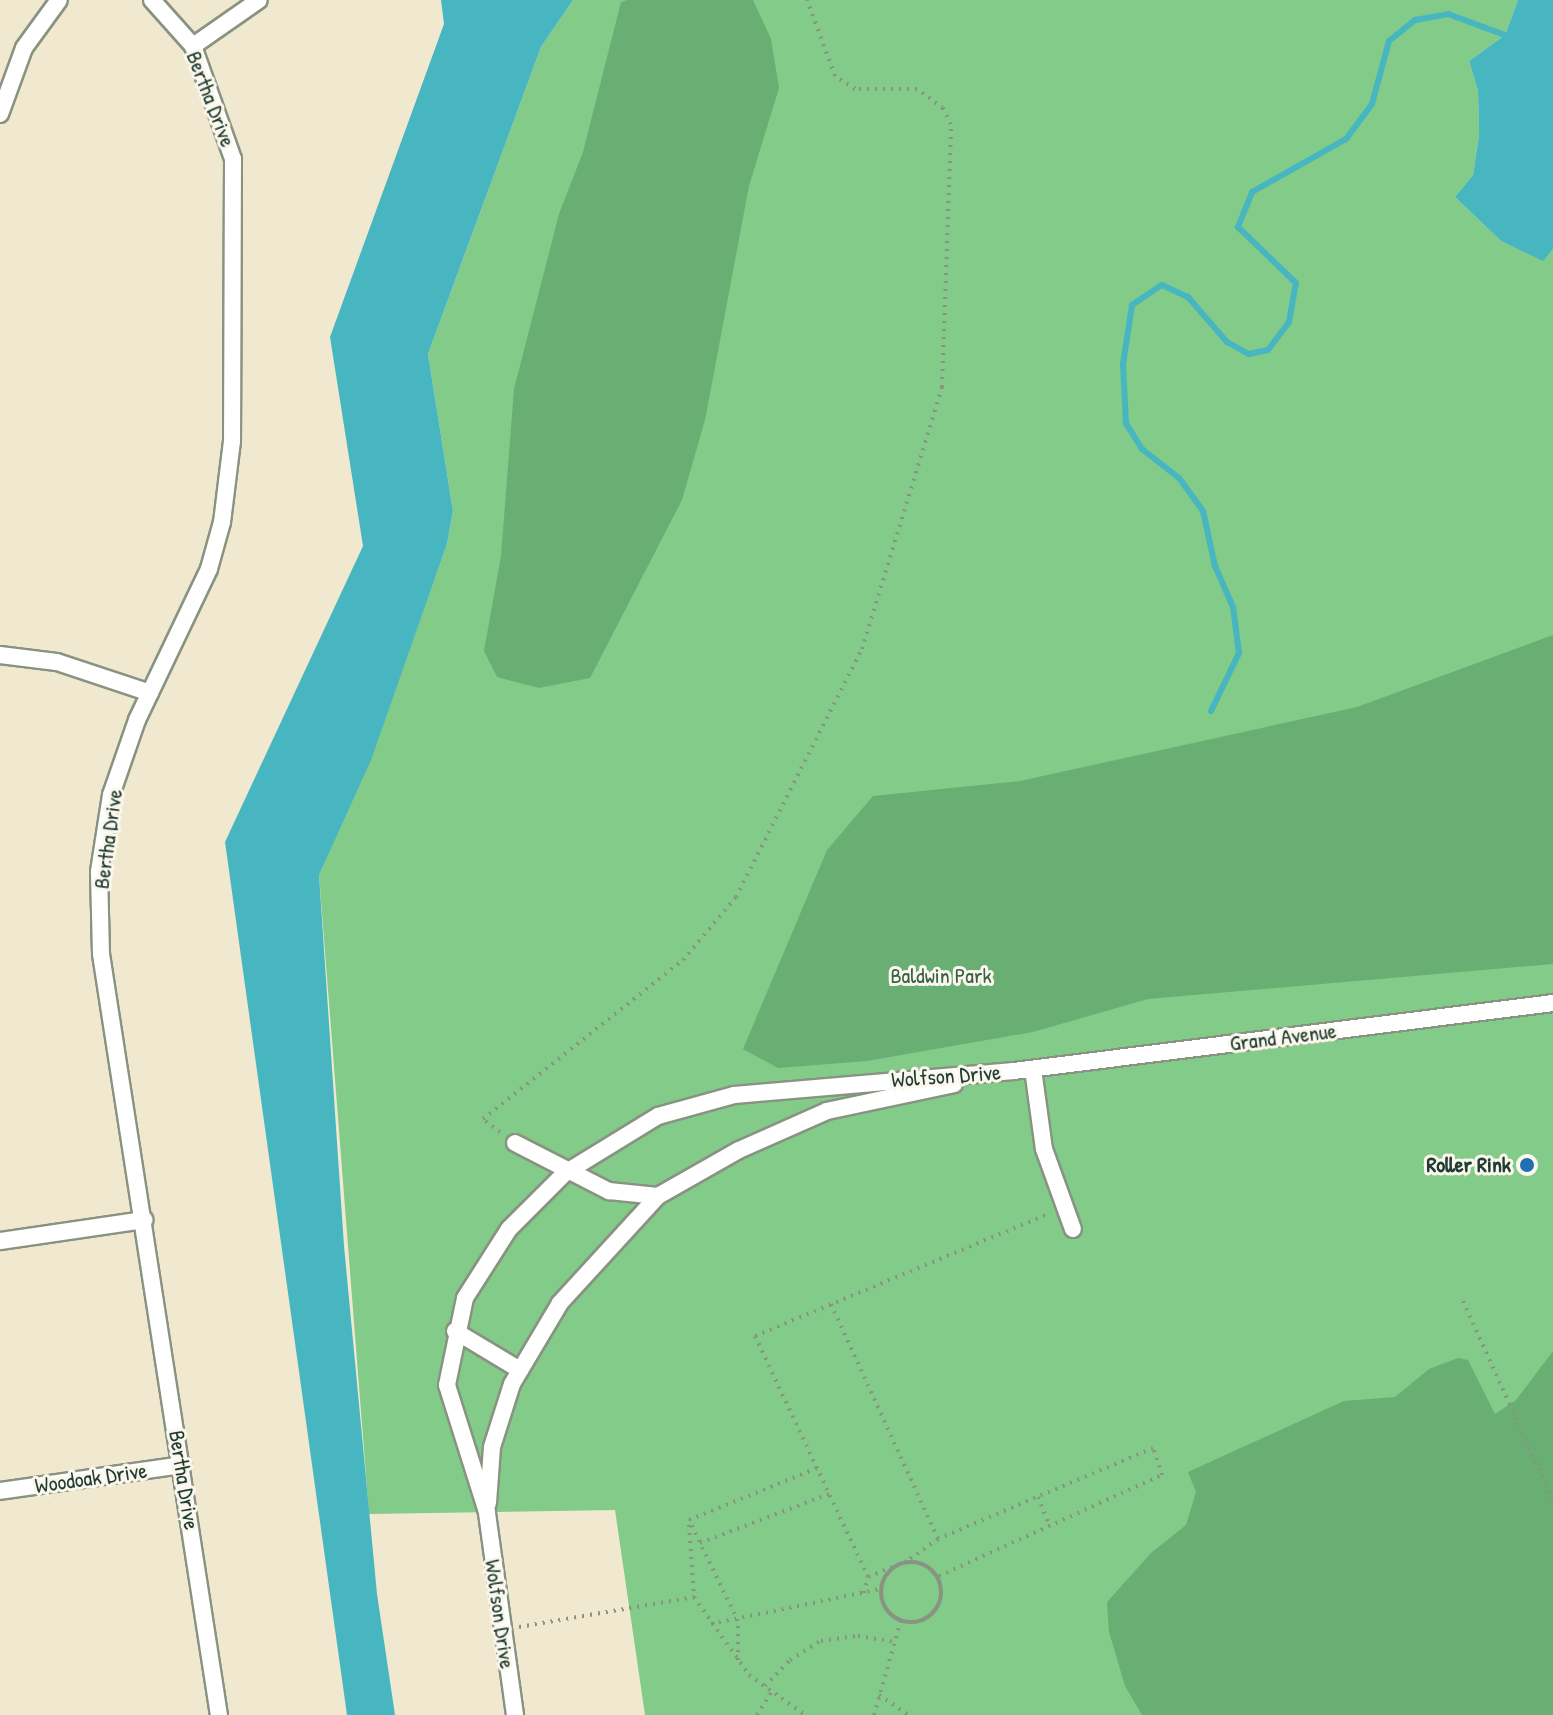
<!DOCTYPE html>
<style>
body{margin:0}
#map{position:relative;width:1553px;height:1715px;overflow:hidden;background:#f1e9cf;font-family:"Patrick Hand",sans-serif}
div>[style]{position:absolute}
.green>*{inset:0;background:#82cb88}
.forest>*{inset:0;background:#69af74}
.water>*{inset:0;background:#48b6c1}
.stream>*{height:6px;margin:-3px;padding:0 3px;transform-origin:3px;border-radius:3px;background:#48b6c1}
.path>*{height:4px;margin-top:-2px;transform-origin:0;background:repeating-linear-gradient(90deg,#889382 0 2px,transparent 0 8px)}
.path>.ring{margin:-2px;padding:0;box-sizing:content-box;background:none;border:4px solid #889382;border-radius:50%}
.roads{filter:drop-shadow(2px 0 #889382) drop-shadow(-2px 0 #889382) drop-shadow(0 2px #889382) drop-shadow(0 -2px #889382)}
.minor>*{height:16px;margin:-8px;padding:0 8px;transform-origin:8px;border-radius:8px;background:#fff}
.dots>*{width:22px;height:22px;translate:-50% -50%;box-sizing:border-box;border:4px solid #fbf7ec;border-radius:50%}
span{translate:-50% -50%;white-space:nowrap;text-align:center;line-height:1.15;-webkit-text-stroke:6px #fbf7ec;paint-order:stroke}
.street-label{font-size:22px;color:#1f3d34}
.park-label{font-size:22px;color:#386049}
.poi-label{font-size:22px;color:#1f3d34;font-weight:700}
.right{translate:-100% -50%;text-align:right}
</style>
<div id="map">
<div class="green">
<div style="clip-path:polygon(573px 0,1518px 0,1505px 35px,1469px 61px,1478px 91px,1479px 135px,1473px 175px,1455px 197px,1501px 241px,1543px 260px,1553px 249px,1553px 1715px,645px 1715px,615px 1510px,369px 1514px,319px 875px,385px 718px,447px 544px,453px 511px,428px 354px,541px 47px)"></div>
</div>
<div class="forest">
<div style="clip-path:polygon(627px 0,753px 0,771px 39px,779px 88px,749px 186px,705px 420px,682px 500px,590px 678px,539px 688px,497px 677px,484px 651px,501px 556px,514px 389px,559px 214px,583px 152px,621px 2px)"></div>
<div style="clip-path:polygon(1553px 635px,1553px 964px,1148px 999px,1033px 1032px,867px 1061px,778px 1068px,743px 1049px,827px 850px,873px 796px,1020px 781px,1357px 707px)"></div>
<div style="clip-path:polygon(1553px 1351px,1553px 1715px,1142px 1715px,1125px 1686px,1109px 1632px,1107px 1602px,1151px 1553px,1186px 1525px,1196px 1492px,1188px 1472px,1344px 1401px,1395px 1397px,1429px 1369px,1458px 1358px,1468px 1360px,1495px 1414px,1516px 1400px)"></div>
</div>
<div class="water">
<div style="clip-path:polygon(441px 0,573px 0,541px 47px,428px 354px,453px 511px,447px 544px,371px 760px,319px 875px,344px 1246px,377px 1594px,395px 1715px,347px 1715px,225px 842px,363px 546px,330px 337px,444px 24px)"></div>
<div style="clip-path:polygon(1518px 0,1553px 0,1553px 249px,1543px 261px,1501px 241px,1455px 197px,1473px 175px,1479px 135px,1478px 91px,1469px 61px,1505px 35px)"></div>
</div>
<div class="stream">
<div style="left:1211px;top:711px;width:64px;rotate:-64.2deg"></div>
<div style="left:1239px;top:653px;width:46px;rotate:-97.4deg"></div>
<div style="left:1233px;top:607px;width:45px;rotate:-113.7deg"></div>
<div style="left:1215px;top:566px;width:56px;rotate:-102.3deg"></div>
<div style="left:1203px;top:511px;width:41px;rotate:-126deg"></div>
<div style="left:1179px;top:478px;width:47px;rotate:-141.9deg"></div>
<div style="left:1142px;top:449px;width:31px;rotate:-122deg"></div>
<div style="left:1126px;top:423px;width:59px;rotate:-92.9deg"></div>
<div style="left:1123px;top:364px;width:60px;rotate:-81.3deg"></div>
<div style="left:1132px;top:305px;width:36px;rotate:-34deg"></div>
<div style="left:1162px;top:285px;width:29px;rotate:25deg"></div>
<div style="left:1188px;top:297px;width:60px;rotate:49.1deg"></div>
<div style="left:1227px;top:342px;width:25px;rotate:29deg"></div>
<div style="left:1249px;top:354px;width:19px;rotate:-12deg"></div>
<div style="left:1268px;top:350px;width:35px;rotate:-53deg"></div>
<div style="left:1289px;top:322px;width:40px;rotate:-80deg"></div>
<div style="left:1296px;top:283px;width:81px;rotate:-136deg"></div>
<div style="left:1238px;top:227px;width:38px;rotate:-68deg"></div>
<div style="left:1252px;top:192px;width:108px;rotate:-29.4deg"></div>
<div style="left:1346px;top:139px;width:44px;rotate:-53.4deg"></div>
<div style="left:1372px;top:104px;width:65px;rotate:-74.9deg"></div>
<div style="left:1389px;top:41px;width:33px;rotate:-39deg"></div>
<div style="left:1415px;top:20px;width:34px;rotate:-10deg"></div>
<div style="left:1448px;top:14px;width:61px;rotate:20.2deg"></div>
</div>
<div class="path">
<div style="left:500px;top:1132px;width:21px;rotate:-143deg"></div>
<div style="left:483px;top:1119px;width:256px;rotate:-38.5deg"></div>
<div style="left:683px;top:960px;width:82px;rotate:-49.9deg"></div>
<div style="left:736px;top:897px;width:278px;rotate:-63.1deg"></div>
<div style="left:862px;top:649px;width:274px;rotate:-73deg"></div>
<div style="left:942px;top:387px;width:263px;rotate:-88deg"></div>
<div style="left:951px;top:124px;width:18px;rotate:-117deg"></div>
<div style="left:943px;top:108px;width:32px;rotate:-144deg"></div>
<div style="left:917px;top:89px;width:62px;rotate:180deg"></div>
<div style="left:855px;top:89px;width:24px;rotate:-147deg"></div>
<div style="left:835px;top:76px;width:81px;rotate:-110.2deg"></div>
<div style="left:1463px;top:1301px;width:218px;rotate:65.7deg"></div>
<div style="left:831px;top:1304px;width:258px;rotate:65.5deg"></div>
<div style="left:1038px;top:1497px;width:29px;rotate:68deg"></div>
<div style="left:689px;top:1525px;width:72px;rotate:86deg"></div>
<div style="left:694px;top:1597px;width:95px;rotate:54.8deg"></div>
<div style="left:749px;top:1675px;width:69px;rotate:35.5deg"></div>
<div style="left:700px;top:1543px;width:138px;rotate:-20.8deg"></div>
<div class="ring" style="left:881px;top:1562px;width:56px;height:56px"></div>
<div style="left:939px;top:1576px;width:245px;rotate:-24.4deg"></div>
<div style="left:1162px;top:1475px;width:28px;rotate:-108deg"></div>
<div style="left:1153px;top:1448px;width:233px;rotate:157.1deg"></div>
<div style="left:938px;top:1539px;width:38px;rotate:145deg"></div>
<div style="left:907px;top:1561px;width:42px;rotate:157.7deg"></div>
<div style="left:868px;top:1577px;width:266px;rotate:-115.1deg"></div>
<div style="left:755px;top:1336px;width:320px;rotate:-22.6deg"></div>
<div style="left:864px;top:1593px;width:16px;rotate:-76deg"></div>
<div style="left:711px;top:1624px;width:173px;rotate:-11.7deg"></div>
<div style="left:519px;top:1627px;width:178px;rotate:-9.7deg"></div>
<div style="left:738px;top:1660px;width:39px;rotate:-90deg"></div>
<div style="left:738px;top:1621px;width:112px;rotate:-115.9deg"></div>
<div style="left:689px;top:1520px;width:138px;rotate:-22.1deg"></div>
<div style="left:765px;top:1686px;width:36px;rotate:-46deg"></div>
<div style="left:790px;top:1660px;width:36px;rotate:-32deg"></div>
<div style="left:821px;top:1641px;width:37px;rotate:-8deg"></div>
<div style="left:858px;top:1636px;width:36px;rotate:9deg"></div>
<div style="left:879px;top:1695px;width:36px;rotate:34deg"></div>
<div style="left:757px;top:1715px;width:28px;rotate:-58deg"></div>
<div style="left:874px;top:1715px;width:99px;rotate:-74.1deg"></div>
</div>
<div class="roads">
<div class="minor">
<div style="left:152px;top:0;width:62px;rotate:48.3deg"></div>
<div style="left:193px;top:46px;width:120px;rotate:70.5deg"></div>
<div style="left:233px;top:159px;width:282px;rotate:90.2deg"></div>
<div style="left:232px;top:441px;width:82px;rotate:97deg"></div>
<div style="left:222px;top:522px;width:49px;rotate:105.5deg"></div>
<div style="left:209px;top:569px;width:167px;rotate:115.5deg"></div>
<div style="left:137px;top:720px;width:79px;rotate:109.1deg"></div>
<div style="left:111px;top:795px;width:78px;rotate:98.9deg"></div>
<div style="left:99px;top:872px;width:82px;rotate:88.6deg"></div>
<div style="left:101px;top:954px;width:770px;rotate:81.19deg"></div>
<div style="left:193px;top:46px;width:80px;rotate:-34.9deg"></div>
<div style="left:0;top:114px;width:70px;rotate:-70deg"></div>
<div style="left:24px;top:48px;width:59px;rotate:-53.9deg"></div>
<div style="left:0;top:655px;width:57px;rotate:7deg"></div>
<div style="left:57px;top:662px;width:98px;rotate:18.4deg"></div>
<div style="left:1033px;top:1069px;width:81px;rotate:82.2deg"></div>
<div style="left:1044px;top:1149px;width:85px;rotate:70.1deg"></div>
<div style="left:515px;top:1143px;width:106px;rotate:27.1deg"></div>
<div style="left:609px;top:1191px;width:49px;rotate:5.8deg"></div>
<div style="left:0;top:1241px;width:146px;rotate:-8.3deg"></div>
<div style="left:455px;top:1331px;width:76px;rotate:31deg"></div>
<div style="left:0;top:1491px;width:184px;rotate:-8.1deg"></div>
<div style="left:488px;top:1503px;width:56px;rotate:-85.9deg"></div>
<div style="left:492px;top:1447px;width:66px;rotate:-72.4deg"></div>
<div style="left:512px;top:1384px;width:94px;rotate:-59.3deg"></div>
<div style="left:560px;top:1303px;width:145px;rotate:-47.5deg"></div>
<div style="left:658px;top:1196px;width:93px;rotate:-29.6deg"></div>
<div style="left:739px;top:1150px;width:96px;rotate:-23.9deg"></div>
<div style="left:827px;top:1111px;width:130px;rotate:-12deg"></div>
<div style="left:515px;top:1715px;width:205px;rotate:-97.9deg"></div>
<div style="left:487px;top:1512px;width:133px;rotate:-107.5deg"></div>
<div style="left:447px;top:1385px;width:89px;rotate:-78.3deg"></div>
<div style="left:465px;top:1298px;width:82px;rotate:-57.5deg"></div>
<div style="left:509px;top:1229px;width:79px;rotate:-45deg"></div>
<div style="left:565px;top:1173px;width:109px;rotate:-31.5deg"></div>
<div style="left:658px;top:1116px;width:79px;rotate:-15.4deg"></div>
<div style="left:734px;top:1095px;width:281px;rotate:-4.9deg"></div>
<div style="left:1014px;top:1071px;width:543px;rotate:-7.19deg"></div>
</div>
</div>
<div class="dots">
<div style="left:1527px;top:1165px;background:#1f6fb2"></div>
</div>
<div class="street-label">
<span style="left:211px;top:99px;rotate:69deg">Bertha Drive</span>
<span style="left:108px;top:839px;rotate:-82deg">Bertha Drive</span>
<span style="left:1283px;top:1037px;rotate:-7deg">Grand Avenue</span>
<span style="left:946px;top:1076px;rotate:-4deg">Wolfson Drive</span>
<span style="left:91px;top:1478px;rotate:-8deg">Woodoak Drive</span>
<span style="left:184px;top:1480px;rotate:81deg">Bertha Drive</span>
<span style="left:500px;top:1614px;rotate:82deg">Wolfson Drive</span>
</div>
<div class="park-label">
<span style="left:941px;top:976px">Baldwin Park</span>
</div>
<div class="poi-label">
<span class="right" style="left:1511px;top:1165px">Roller Rink</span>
</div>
</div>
